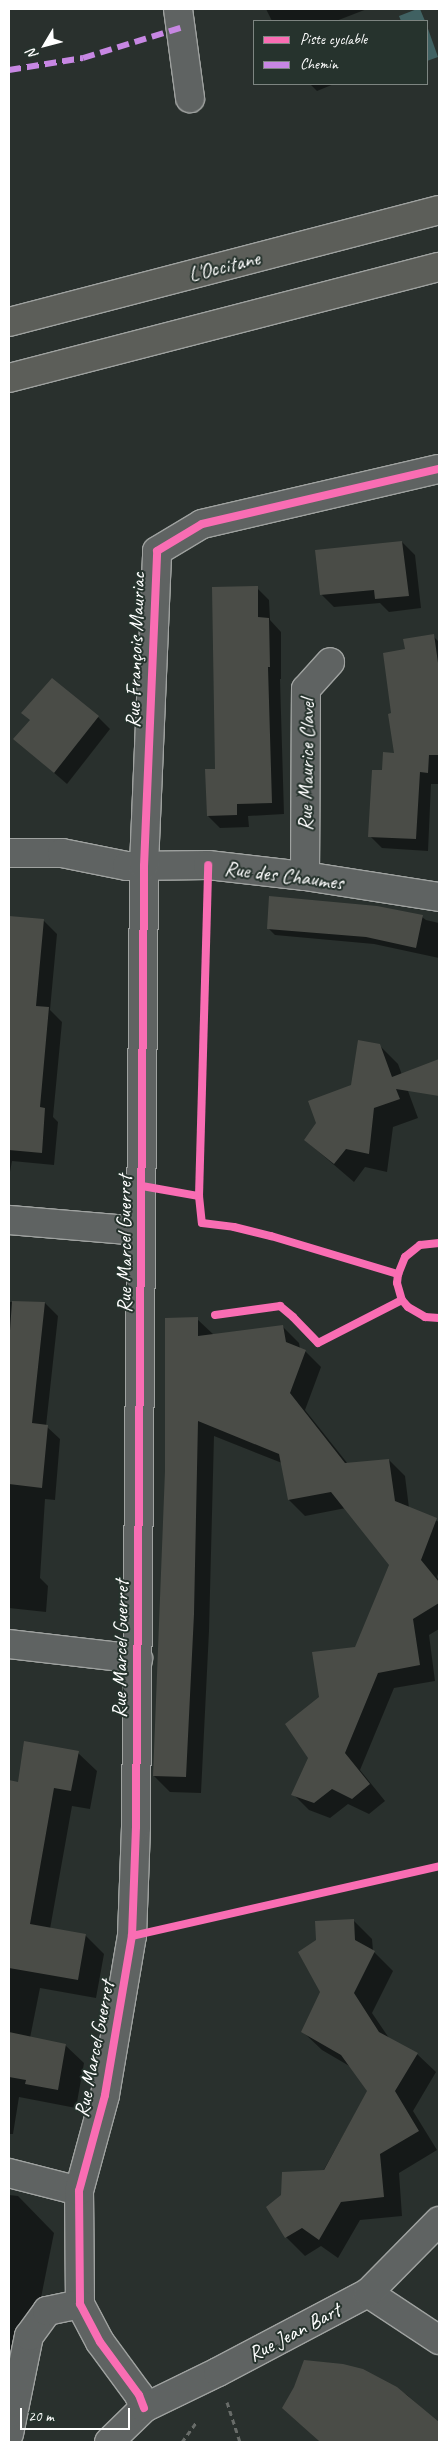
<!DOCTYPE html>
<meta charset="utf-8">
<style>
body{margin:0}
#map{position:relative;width:448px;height:2451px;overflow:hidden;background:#29302d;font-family:Caveat,sans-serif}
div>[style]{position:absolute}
.water>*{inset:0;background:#406162}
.shadow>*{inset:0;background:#0007}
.building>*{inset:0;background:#4a4c47}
.path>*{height:3px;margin-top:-1.5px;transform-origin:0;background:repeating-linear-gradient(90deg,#686c69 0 5px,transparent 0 9px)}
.roads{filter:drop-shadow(1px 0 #9fa2a0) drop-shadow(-1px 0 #9fa2a0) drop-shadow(0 1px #9fa2a0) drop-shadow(0 -1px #9fa2a0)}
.minor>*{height:28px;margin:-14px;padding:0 14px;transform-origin:14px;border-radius:14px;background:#5f6362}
.highway>*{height:28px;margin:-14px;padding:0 14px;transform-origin:14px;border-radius:14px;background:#5c5e59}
.quiet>*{height:6px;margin-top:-3px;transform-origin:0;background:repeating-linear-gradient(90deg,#c787e3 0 12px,transparent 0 18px)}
.cycleway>*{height:8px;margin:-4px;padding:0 4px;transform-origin:4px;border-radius:4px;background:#f96db3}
span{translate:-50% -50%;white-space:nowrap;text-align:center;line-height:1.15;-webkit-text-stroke:4px #26332d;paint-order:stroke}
.street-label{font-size:21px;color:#fff}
.frame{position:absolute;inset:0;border:10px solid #fff;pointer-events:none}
.legend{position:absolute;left:253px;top:20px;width:175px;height:65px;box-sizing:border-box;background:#26332d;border:1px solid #7d8581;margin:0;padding:6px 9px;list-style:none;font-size:15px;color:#fff}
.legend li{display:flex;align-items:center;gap:10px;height:25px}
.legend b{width:25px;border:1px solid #7d8581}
.north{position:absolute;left:20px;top:20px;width:50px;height:50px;-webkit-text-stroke:4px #26332d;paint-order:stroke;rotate:233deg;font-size:14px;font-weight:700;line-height:20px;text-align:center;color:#fff}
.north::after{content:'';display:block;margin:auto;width:18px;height:22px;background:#fff;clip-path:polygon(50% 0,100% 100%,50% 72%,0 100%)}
.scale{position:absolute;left:20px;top:2408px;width:110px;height:22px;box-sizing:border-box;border:2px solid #fff;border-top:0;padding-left:6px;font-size:15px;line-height:18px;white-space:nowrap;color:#fff;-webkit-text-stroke:4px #26332d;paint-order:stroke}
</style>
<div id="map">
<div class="water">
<div style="clip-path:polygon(417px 9px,420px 9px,425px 21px,401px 21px,399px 16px)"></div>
<div style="clip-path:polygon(427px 26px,438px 57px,427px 61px)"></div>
</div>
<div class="shadow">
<div style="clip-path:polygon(266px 9px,367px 9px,336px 21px,272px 21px)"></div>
<div style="clip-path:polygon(310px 84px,334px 84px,317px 91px)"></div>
<div style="clip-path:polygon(402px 542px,415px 555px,421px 608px,389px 612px,380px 603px,334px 607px,321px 594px)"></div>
<div style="clip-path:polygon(257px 588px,269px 600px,270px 620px,281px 632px,281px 679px,280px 679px,284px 814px,248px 816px,249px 827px,220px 828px,208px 816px)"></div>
<div style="clip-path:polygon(433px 636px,439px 642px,439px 784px,431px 784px,428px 851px,382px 848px,370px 836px,383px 772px,396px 754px,393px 714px,406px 650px)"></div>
<div style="clip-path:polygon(98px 717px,110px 729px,67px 784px,15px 739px,31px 720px)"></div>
<div style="clip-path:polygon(9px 917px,44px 921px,57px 934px,50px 1010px,62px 1022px,53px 1117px,58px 1122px,54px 1165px,12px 1161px,10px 1172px)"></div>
<div style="clip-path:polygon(422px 917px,426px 920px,439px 923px,439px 958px,374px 944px,275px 935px,268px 928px)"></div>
<div style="clip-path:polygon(379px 1045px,398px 1064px,418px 1118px,393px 1127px,387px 1172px,365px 1167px,354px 1182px,305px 1140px,352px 1086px)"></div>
<div style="clip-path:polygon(9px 1302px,45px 1303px,58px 1316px,46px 1426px,60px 1439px,55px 1500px,45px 1499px,40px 1578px,48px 1586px,46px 1612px,9px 1608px)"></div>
<div style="clip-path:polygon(197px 1319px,214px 1335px,283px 1327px,299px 1343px,300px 1349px,305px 1351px,321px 1367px,305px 1410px,348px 1464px,389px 1460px,405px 1476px,409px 1508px,439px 1522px,439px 1570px,437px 1577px,439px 1580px,439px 1629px,429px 1635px,435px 1681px,394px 1688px,360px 1770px,385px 1801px,369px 1814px,348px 1804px,330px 1818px,309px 1810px,293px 1794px,310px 1757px,320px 1697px,356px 1648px,391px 1564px,346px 1508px,305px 1516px,289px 1500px,282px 1463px,214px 1436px,209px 1631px,201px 1793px,170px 1792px,154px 1776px)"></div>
<div style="clip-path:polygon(78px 1753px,97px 1771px,90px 1809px,72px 1806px,50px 1929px,85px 1935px,104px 1954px,96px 1998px,40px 1988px,30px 2038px,65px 2045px,84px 2063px,76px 2108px,19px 2097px,13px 2134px,9px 2134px,9px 1782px,19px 1783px)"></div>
<div style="clip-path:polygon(353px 1920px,372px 1939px,373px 1951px,393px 1971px,372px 2013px,389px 2038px,417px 2054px,436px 2072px,413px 2111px,437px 2150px,399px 2173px,402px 2216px,360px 2220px,338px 2258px,321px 2246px,305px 2256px,286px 2237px,368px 2091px,351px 2067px,322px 2050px,303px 2032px)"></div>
<div style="clip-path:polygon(9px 2195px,18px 2196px,54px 2233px,12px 2442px,9px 2442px)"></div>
<div style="clip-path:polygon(375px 2376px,407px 2395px,439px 2424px,439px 2442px,320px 2442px,284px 2408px)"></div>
</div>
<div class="building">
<div style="clip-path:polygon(402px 541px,409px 596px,375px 599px,374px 590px,320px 595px,315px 550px)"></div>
<div style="clip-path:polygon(258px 586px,258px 617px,269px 618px,270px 667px,268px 667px,272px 803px,237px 804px,237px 815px,207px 816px,205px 769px,215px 769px,212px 587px)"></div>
<div style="clip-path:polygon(434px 634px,439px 670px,439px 755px,429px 755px,428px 773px,420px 772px,416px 839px,368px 837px,372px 770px,382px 770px,383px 752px,394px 753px,388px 714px,391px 713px,383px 653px,405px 649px,403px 639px)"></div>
<div style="clip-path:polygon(52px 678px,99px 716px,54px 773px,13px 739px,30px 720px,21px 713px)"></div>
<div style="clip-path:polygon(269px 896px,377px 906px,423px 915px,416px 948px,366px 937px,267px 929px)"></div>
<div style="clip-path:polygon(9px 916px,44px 919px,36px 1006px,49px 1007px,40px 1107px,45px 1108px,42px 1153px,9px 1150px)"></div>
<div style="clip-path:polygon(358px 1040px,380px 1044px,392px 1077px,439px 1059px,439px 1096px,396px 1089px,400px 1099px,374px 1108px,369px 1154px,346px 1149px,334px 1164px,304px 1140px,316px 1123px,308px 1101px,351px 1085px)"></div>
<div style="clip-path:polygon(12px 1301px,45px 1302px,32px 1423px,48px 1425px,42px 1488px,9px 1484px,9px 1345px)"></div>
<div style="clip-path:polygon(198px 1317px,198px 1336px,283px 1325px,286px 1342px,306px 1350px,290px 1393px,345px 1463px,389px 1459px,395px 1501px,437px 1518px,421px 1560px,439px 1582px,439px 1603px,413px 1619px,420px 1665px,378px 1673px,345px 1753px,370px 1784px,352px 1799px,332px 1789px,314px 1803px,291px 1795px,308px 1758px,285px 1724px,319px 1697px,312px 1652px,355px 1647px,389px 1565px,331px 1492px,288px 1500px,279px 1454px,198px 1421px,194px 1614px,186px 1777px,153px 1776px,165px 1471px,165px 1318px)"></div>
<div style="clip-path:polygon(24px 1741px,79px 1751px,71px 1791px,54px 1788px,30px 1924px,86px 1934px,78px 1980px,9px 1968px,9px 1780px,18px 1782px)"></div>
<div style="clip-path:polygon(354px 1919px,355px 1940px,375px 1951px,354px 1993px,379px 2032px,418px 2053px,395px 2091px,419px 2131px,380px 2154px,384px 2197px,341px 2202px,319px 2240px,302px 2228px,285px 2238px,266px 2207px,281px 2195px,282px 2172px,324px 2170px,367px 2091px,341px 2055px,301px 2032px,320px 1992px,298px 1952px,316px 1940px,315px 1921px)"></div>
<div style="clip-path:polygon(9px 2032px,66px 2044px,58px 2090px,25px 2084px,26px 2080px,9px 2077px)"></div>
<div style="clip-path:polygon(304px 2360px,343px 2364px,363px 2369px,397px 2387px,439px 2422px,439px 2442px,320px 2442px,282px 2408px,294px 2387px)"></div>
</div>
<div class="path">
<div style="left:199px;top:1196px;width:300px;rotate:-88.5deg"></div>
<div style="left:227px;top:2402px;width:42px;rotate:72deg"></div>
<div style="left:182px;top:2442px;width:26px;rotate:-54deg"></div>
</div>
<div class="roads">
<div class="minor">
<div style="left:178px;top:9px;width:90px;rotate:82.3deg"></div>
<div style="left:9px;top:853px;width:53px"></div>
<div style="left:62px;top:853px;width:66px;rotate:11.3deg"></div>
<div style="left:127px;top:866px;width:81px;rotate:-0.7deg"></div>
<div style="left:208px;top:865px;width:98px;rotate:6.5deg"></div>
<div style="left:305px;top:876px;width:136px;rotate:8.9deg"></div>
<div style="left:305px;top:876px;width:187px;rotate:-89.7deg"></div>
<div style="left:306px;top:689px;width:36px;rotate:-48deg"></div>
<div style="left:9px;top:1220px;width:132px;rotate:4.8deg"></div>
<div style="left:9px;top:1644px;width:130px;rotate:6.6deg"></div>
<div style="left:9px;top:2173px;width:72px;rotate:14.4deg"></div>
<div style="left:368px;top:2293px;width:85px;rotate:33.5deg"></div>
<div style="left:144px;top:2408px;width:14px;rotate:-111deg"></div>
<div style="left:139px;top:2395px;width:66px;rotate:-126.3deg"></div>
<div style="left:100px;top:2342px;width:43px;rotate:-117.8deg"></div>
<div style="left:80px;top:2304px;width:113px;rotate:-90.5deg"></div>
<div style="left:79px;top:2191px;width:99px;rotate:-74.8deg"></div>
<div style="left:105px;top:2095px;width:161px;rotate:-80.4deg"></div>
<div style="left:132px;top:1936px;width:109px;rotate:-87.9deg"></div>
<div style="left:136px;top:1827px;width:961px;rotate:-89.52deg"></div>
<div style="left:144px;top:866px;width:315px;rotate:-87.6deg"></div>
<div style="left:157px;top:551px;width:52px;rotate:-31deg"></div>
<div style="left:202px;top:524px;width:243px;rotate:-13.1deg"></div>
<div style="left:9px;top:2434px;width:100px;rotate:-78.5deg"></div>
<div style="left:29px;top:2336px;width:31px;rotate:-54deg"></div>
<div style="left:47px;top:2311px;width:34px;rotate:-12deg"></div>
<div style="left:109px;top:2442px;width:49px;rotate:-44.2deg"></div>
<div style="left:144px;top:2408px;width:82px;rotate:-25.9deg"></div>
<div style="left:218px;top:2372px;width:170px;rotate:-27.8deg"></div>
<div style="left:368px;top:2293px;width:101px;rotate:-45.4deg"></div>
</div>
<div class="highway">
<div style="left:9px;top:322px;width:444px;rotate:-14.6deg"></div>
<div style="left:9px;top:378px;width:444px;rotate:-14.5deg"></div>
</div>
</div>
<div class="quiet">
<div style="left:9px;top:70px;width:75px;rotate:-9.2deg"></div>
<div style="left:83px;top:58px;width:102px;rotate:-17.2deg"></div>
</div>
<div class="cycleway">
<div style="left:142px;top:1186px;width:58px;rotate:10deg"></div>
<div style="left:199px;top:1196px;width:27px;rotate:84deg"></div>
<div style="left:202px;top:1223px;width:32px;rotate:7deg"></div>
<div style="left:234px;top:1227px;width:38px;rotate:14deg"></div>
<div style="left:271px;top:1236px;width:133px;rotate:16.7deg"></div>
<div style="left:199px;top:1196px;width:331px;rotate:-88.4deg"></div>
<div style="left:439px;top:1243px;width:19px;rotate:174deg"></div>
<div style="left:420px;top:1245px;width:19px;rotate:141deg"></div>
<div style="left:405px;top:1257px;width:18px;rotate:112deg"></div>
<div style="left:398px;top:1274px;width:9px;rotate:96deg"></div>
<div style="left:397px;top:1283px;width:18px;rotate:74deg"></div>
<div style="left:402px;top:1300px;width:9px;rotate:49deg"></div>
<div style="left:408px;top:1307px;width:20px;rotate:30deg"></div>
<div style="left:425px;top:1317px;width:14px;rotate:4deg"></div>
<div style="left:215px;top:1315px;width:66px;rotate:-7.9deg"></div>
<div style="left:280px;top:1306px;width:17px;rotate:40deg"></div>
<div style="left:293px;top:1317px;width:36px;rotate:46deg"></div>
<div style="left:318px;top:1343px;width:94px;rotate:-27.1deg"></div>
<div style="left:132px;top:1936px;width:315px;rotate:-12.8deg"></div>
<div style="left:144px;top:2408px;width:14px;rotate:-111deg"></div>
<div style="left:139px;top:2395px;width:66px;rotate:-126.3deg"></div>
<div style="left:100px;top:2342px;width:43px;rotate:-117.8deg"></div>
<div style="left:80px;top:2304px;width:113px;rotate:-90.5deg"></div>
<div style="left:79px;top:2191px;width:99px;rotate:-74.8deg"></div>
<div style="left:105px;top:2095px;width:161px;rotate:-80.4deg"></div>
<div style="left:132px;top:1936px;width:109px;rotate:-87.9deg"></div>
<div style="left:136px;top:1827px;width:961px;rotate:-89.52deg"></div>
<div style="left:144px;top:866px;width:315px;rotate:-87.6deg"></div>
<div style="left:157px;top:551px;width:52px;rotate:-31deg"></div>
<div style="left:202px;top:524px;width:243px;rotate:-13.1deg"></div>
</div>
<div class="street-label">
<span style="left:224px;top:266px;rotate:-14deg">L'Occitane</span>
<span style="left:135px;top:650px;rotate:-88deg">Rue François Mauriac</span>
<span style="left:306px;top:765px;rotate:-89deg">Rue Maurice Clavel</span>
<span style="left:284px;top:875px;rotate:7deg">Rue des Chaumes</span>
<span style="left:124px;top:1244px;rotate:-90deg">Rue Marcel Guerret</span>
<span style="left:120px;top:1649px;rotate:-89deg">Rue Marcel Guerret</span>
<span style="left:94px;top:2049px;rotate:-79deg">Rue Marcel Guerret</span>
<span style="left:294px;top:2332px;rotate:-28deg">Rue Jean Bart</span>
</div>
<div class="frame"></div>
<ul class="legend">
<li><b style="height:6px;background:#f96db3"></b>Piste cyclable</li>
<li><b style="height:6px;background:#c787e3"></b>Chemin</li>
</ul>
<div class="north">N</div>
<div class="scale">20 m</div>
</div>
